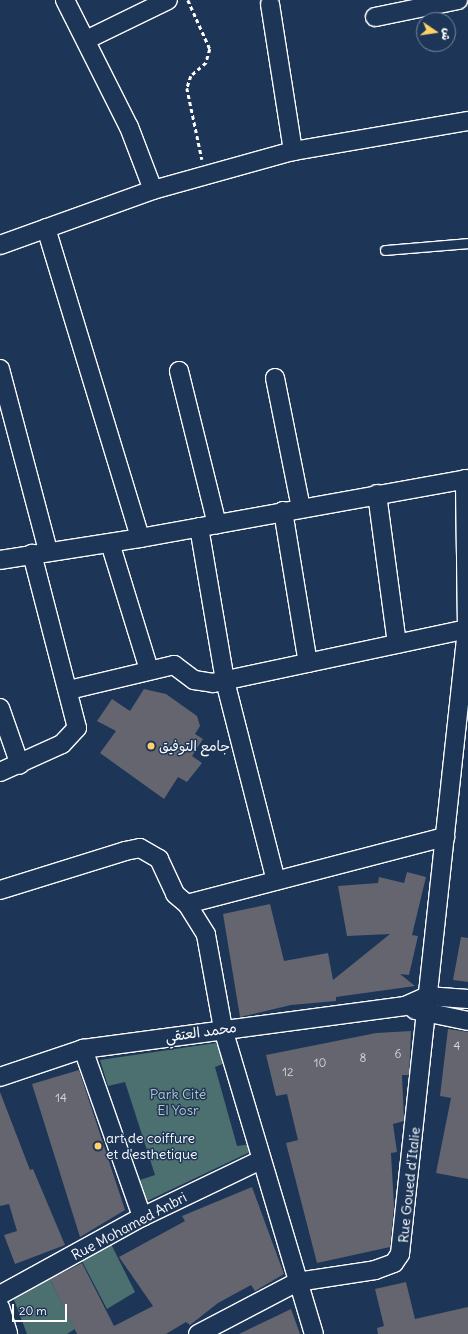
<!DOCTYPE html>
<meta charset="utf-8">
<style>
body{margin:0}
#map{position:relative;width:468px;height:1334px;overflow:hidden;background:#1d3557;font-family:Delius,"Playpen Sans Arabic",sans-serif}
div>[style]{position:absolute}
.green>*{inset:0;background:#4c6f70}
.building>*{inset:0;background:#64656e}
.path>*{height:2.5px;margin-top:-1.25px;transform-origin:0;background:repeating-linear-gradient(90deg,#fff 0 4px,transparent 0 7px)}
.roads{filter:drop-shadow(1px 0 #fff) drop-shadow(-1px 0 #fff) drop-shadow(0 1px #fff) drop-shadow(0 -1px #fff)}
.service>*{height:9px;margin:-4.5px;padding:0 4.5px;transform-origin:4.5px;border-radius:4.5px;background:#1d3557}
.minor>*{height:18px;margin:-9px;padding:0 9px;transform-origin:9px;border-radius:9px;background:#1d3557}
.dots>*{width:11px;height:11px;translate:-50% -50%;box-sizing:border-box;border:2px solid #1d3557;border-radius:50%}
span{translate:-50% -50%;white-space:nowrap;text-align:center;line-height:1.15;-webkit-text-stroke:3px #1d3557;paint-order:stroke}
.number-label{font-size:12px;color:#d8d8db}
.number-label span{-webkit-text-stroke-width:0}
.poi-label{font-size:14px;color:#fff}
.left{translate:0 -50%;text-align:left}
.street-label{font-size:14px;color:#fff}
.park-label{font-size:14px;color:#b7c5c6}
.north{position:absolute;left:416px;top:12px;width:40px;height:40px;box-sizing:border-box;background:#1d3557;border:1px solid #77869a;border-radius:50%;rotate:103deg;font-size:11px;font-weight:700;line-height:16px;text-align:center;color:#fff}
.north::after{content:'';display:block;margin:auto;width:14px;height:18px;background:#ffd166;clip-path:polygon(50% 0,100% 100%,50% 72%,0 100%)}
.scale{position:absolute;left:12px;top:1304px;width:55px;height:18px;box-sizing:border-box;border:2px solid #fff;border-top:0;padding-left:5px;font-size:12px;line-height:14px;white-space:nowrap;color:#fff;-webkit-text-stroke:3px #1d3557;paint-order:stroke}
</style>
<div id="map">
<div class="green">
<div style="clip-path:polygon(216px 1043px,228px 1062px,215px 1067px,237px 1146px,252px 1144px,252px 1151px,145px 1202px,137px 1181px,155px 1175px,125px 1082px,108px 1086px,100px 1060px)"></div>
<div style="clip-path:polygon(111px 1244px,135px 1292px,107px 1309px,82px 1261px)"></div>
<div style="clip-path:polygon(50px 1279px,75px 1329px,67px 1334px,27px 1334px,13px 1297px)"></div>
</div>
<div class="building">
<div style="clip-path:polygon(144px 689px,166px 694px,197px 716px,200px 726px,195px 734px,203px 739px,192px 756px,202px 763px,187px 782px,178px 777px,164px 799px,100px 753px,116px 731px,97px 721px,112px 699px,130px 711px)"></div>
<div style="clip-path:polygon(407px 872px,426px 877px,412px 935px,418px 936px,409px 975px,400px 974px,415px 986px,336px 997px,336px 1001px,291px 1005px,240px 1017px,223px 914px,270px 904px,284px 961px,328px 953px,333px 980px,390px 934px,347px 936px,338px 886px,378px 883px,379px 877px,404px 883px)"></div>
<div style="clip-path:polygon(461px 937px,468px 938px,468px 982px,453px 980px)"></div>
<div style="clip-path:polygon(448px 1029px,468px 1032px,468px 1179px,436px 1173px,451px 1098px,440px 1096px)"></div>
<div style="clip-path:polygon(411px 1031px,409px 1075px,402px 1075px,404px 1121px,393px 1124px,397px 1152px,391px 1153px,394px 1207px,390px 1247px,317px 1263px,286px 1143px,298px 1140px,287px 1094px,276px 1096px,266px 1055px,376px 1033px)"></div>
<div style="clip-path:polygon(79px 1070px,125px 1210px,80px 1237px,32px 1084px)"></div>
<div style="clip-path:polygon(0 1092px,30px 1170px,33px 1169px,65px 1245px,15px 1264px,4px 1235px,17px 1231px,9px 1204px,0 1206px)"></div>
<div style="clip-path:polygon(252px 1187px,284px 1274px,255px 1291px,251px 1285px,218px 1303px,190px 1325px,186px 1322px,166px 1334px,77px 1334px,50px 1279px,82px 1263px,114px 1326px,153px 1306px,119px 1257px,185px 1221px,182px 1216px)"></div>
<div style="clip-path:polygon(406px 1282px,415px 1319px,468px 1307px,468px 1334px,378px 1334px,377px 1328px,384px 1326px,375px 1289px)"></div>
<div style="clip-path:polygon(291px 1309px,300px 1334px,239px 1334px)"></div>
</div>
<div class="path">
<div style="left:188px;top:0;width:54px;rotate:65.8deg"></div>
<div style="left:210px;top:49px;width:15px;rotate:106deg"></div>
<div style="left:206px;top:63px;width:20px;rotate:139deg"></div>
<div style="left:191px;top:76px;width:13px;rotate:108deg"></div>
<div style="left:187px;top:88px;width:73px;rotate:78.1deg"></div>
</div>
<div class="roads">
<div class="service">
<div style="left:385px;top:250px;width:83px;rotate:-4.8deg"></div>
</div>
<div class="minor">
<div style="left:65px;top:0;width:142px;rotate:63.3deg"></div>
<div style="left:129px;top:127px;width:67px;rotate:69.1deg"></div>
<div style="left:270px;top:4px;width:149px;rotate:81.1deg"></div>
<div style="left:375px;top:17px;width:85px;rotate:-11.6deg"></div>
<div style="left:86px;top:40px;width:91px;rotate:-26deg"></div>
<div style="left:46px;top:228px;width:324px;rotate:73.1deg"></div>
<div style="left:0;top:245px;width:163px;rotate:-19.8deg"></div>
<div style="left:153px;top:190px;width:145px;rotate:-15.6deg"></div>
<div style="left:293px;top:151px;width:178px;rotate:-9.7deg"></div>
<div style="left:0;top:369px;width:188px;rotate:75.2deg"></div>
<div style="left:179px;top:371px;width:158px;rotate:76.1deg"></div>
<div style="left:275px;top:378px;width:133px;rotate:78.7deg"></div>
<div style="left:377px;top:494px;width:151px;rotate:82.4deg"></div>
<div style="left:283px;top:511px;width:154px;rotate:80.7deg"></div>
<div style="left:199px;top:527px;width:156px;rotate:80.4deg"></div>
<div style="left:225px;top:681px;width:206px;rotate:75.7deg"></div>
<div style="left:110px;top:543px;width:133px;rotate:72.9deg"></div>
<div style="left:0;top:560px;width:142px;rotate:-8.9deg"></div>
<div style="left:140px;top:538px;width:333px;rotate:-10.2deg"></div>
<div style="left:69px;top:690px;width:108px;rotate:-13.4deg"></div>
<div style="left:174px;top:665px;width:25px;rotate:37deg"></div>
<div style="left:194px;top:680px;width:19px;rotate:9deg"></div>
<div style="left:213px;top:683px;width:260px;rotate:-12deg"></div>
<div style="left:0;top:708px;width:60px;rotate:70.7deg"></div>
<div style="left:0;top:772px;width:68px;rotate:-24.3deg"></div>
<div style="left:62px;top:744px;width:22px;rotate:-47deg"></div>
<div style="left:77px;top:728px;width:180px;rotate:-104.5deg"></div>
<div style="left:0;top:890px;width:131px;rotate:-17.3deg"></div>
<div style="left:125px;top:851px;width:15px;rotate:-11deg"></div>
<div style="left:140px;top:848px;width:22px;rotate:30deg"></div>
<div style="left:159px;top:859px;width:38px;rotate:65deg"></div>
<div style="left:175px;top:894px;width:16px;rotate:40deg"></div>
<div style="left:187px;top:904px;width:36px;rotate:58deg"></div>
<div style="left:206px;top:935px;width:96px;rotate:79.7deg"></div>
<div style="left:223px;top:1029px;width:318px;rotate:73.4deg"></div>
<div style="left:187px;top:904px;width:267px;rotate:-14.6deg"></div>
<div style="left:415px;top:1010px;width:54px;rotate:11.7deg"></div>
<div style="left:83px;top:1049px;width:178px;rotate:70.6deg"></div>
<div style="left:0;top:1077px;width:88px;rotate:-18.6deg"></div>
<div style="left:83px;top:1049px;width:325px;rotate:-7.6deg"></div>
<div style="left:405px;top:1006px;width:24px;rotate:-24deg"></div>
<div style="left:427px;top:996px;width:41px;rotate:4.2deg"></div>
<div style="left:0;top:1295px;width:162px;rotate:-28.8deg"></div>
<div style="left:142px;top:1217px;width:130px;rotate:-25.6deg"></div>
<div style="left:0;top:1307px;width:28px;rotate:73deg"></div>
<div style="left:198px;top:1334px;width:112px;rotate:-27.7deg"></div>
<div style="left:297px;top:1282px;width:79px;rotate:-8.7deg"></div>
<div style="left:375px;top:1270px;width:20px;rotate:-20deg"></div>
<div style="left:394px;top:1263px;width:11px;rotate:-56deg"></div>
<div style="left:400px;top:1254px;width:629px;rotate:-83.88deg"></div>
<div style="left:467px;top:629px;width:150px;rotate:-90.8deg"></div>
</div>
</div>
<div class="dots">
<div style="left:151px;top:746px;background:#ffd166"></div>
<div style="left:98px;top:1146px;background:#ffd166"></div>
</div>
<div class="number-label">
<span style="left:457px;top:1046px">4</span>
<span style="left:398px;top:1054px">6</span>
<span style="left:363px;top:1058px">8</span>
<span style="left:320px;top:1063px">10</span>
<span style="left:288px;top:1072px">12</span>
<span style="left:61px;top:1098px">14</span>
</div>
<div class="poi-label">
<span class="left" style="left:159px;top:746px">جامع التوفيق</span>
<span class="left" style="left:106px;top:1146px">art de coiffure<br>et d'esthetique</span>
</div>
<div class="street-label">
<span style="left:201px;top:1032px;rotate:-8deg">محمد العتقي</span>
<span style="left:409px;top:1185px;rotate:-84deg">Rue Goued d'Italie</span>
<span style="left:129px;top:1226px;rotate:-28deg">Rue Mohamed Anbri</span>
</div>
<div class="park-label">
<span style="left:178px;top:1102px">Park Cité<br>El Yosr</span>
</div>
<div class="north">ش</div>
<div class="scale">20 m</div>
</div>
